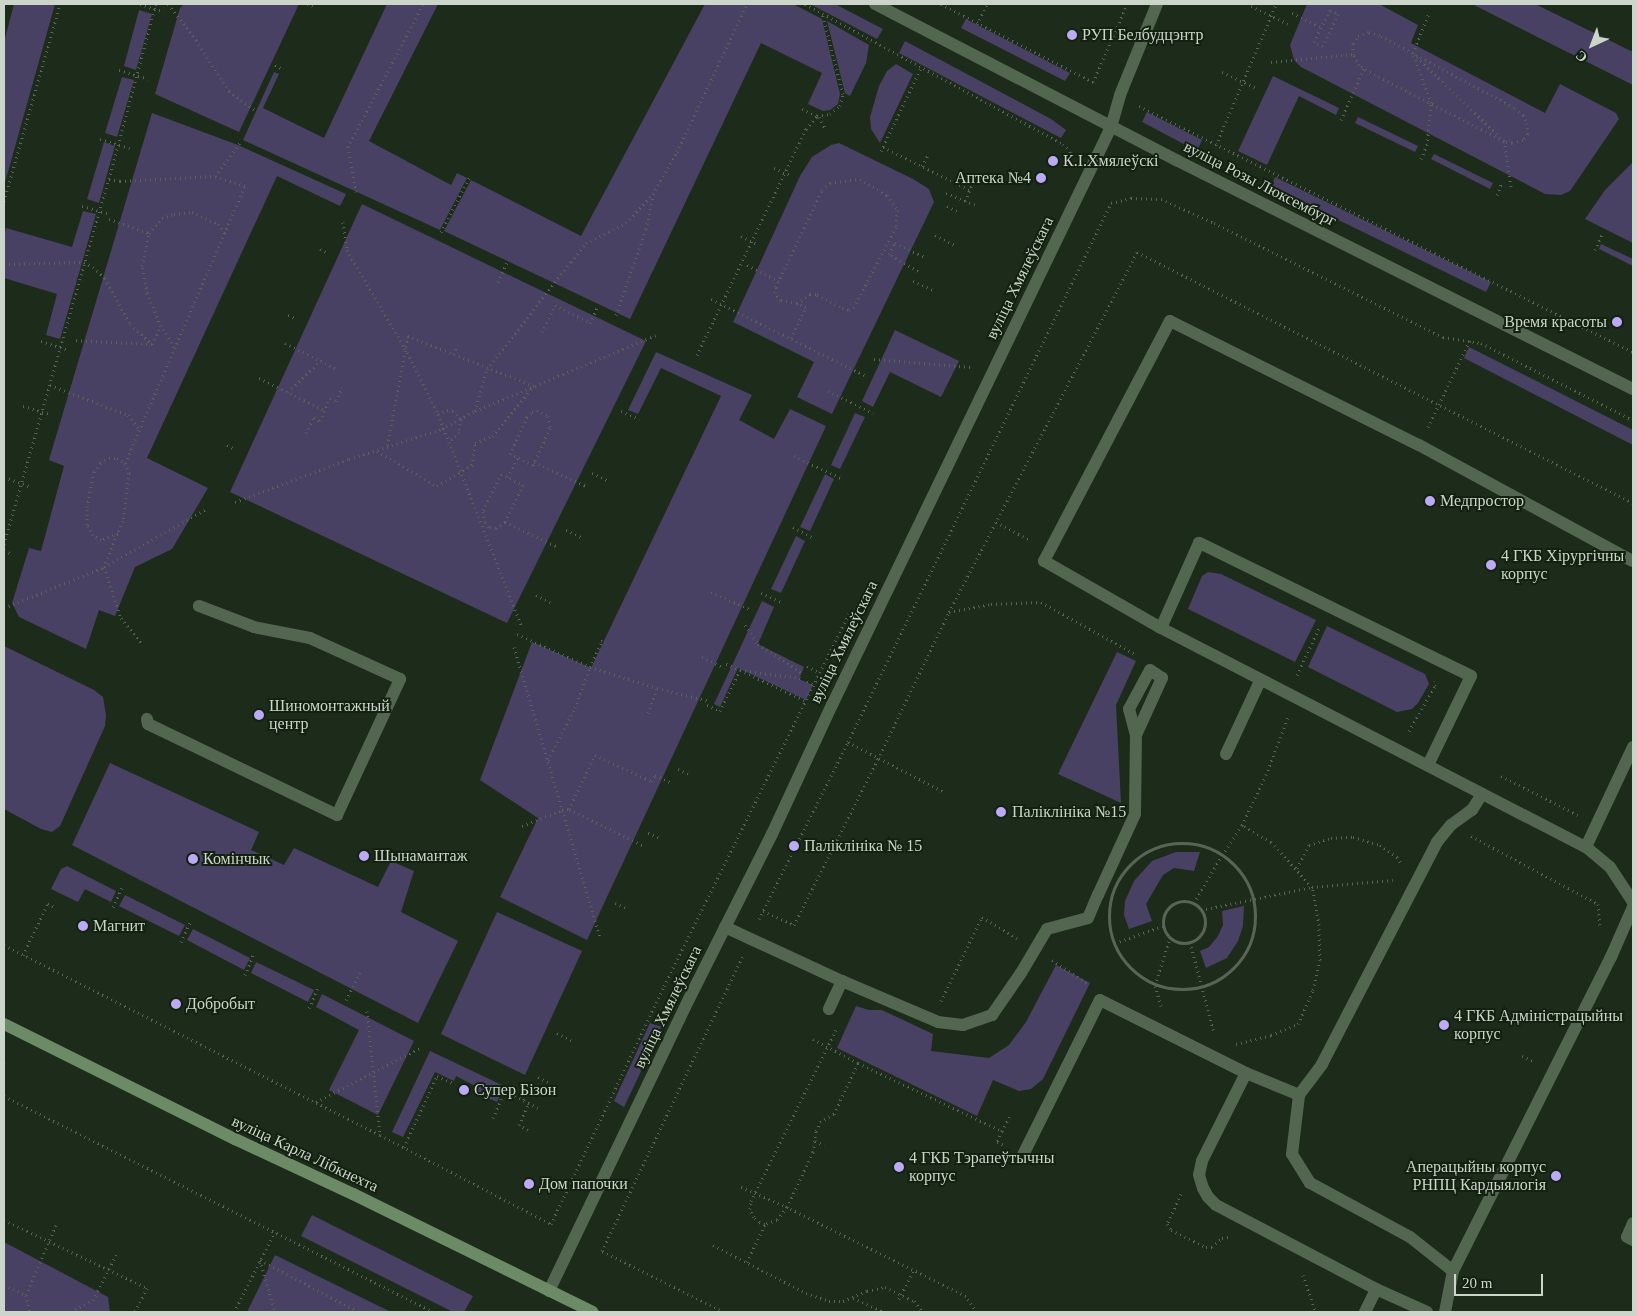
<!DOCTYPE html>
<meta charset="utf-8">
<style>
body{margin:0}
#map{position:relative;width:1637px;height:1316px;overflow:hidden;background:#1c2b1a;font-family:Georgia,serif}
div>[style]{position:absolute}
.green>*{inset:0;background:#494163}
.path>*{height:3px;margin-top:-1.5px;transform-origin:0;background:repeating-linear-gradient(90deg,#586556 0 1px,transparent 0 5px)}
.path>.ring{margin:-1.5px;padding:0;box-sizing:content-box;background:none;border:3px solid #586556;border-radius:50%}
.service>*{height:12px;margin:-6px;padding:0 6px;transform-origin:6px;border-radius:6px;background:#536750}
.minor>*{height:12px;margin:-6px;padding:0 6px;transform-origin:6px;border-radius:6px;background:#536750}
.tertiary>*{height:12px;margin:-6px;padding:0 6px;transform-origin:6px;border-radius:6px;background:#536750}
.secondary>*{height:12px;margin:-6px;padding:0 6px;transform-origin:6px;border-radius:6px;background:#6c8a66}
.dots>*{width:14px;height:14px;translate:-50% -50%;box-sizing:border-box;border:2px solid #132110;border-radius:50%}
span{translate:-50% -50%;white-space:nowrap;text-align:center;line-height:1.15;-webkit-text-stroke:4px #132110;paint-order:stroke}
.poi-label{font-size:16px;color:#cbd5ca}
.left{translate:0 -50%;text-align:left}
.right{translate:-100% -50%;text-align:right}
.street-label{font-size:16px;color:#cbd5ca}
.frame{position:absolute;inset:0;border:5px solid #cbd5ca;pointer-events:none}
.north{position:absolute;left:1567px;top:20px;width:50px;height:50px;-webkit-text-stroke:4px #132110;paint-order:stroke;rotate:223deg;font-size:14px;font-weight:700;line-height:20px;text-align:center;color:#cbd5ca}
.north::after{content:'';display:block;margin:auto;width:18px;height:22px;background:#cbd5ca;clip-path:polygon(50% 0,100% 100%,50% 72%,0 100%)}
.scale{position:absolute;left:1454px;top:1274px;width:89px;height:22px;box-sizing:border-box;border:2px solid #cbd5ca;border-top:0;padding-left:6px;font-size:15px;line-height:18px;white-space:nowrap;color:#cbd5ca;-webkit-text-stroke:4px #132110;paint-order:stroke}
</style>
<div id="map">
<div class="green">
<div style="clip-path:polygon(14px 4px,55px 4px,4px 186px,4px 42px)"></div>
<div style="clip-path:polygon(184px 4px,299px 4px,239px 132px,155px 94px,180px 8px)"></div>
<div style="clip-path:polygon(387px 4px,438px 4px,369px 141px,451px 185px,457px 173px,467px 178px,440px 230px,243px 140px,274px 72px,279px 74px,263px 108px,324px 138px)"></div>
<div style="clip-path:polygon(705px 4px,793px 4px,822px 19px,840px 94px,838px 104px,830px 110px,823px 111px,808px 104px,822px 73px,761px 43px,630px 319px,444px 231px,471px 180px,581px 236px)"></div>
<div style="clip-path:polygon(810px 4px,835px 4px,883px 29px,877px 39px)"></div>
<div style="clip-path:polygon(1307px 4px,1379px 4px,1418px 25px,1411px 43px,1545px 113px,1560px 84px,1616px 113px,1619px 119px,1570px 191px,1561px 195px,1545px 194px,1301px 67px,1294px 60px,1290px 45px)"></div>
<div style="clip-path:polygon(1472px 4px,1535px 4px,1633px 52px,1633px 85px)"></div>
<div style="clip-path:polygon(139px 10px,152px 14px,136px 70px,124px 66px)"></div>
<div style="clip-path:polygon(966px 19px,1070px 73px,1065px 81px,961px 28px)"></div>
<div style="clip-path:polygon(827px 21px,869px 45px,866px 63px,850px 96px,845px 93px)"></div>
<div style="clip-path:polygon(905px 41px,1051px 119px,1066px 130px,1061px 138px,899px 53px)"></div>
<div style="clip-path:polygon(896px 64px,913px 74px,880px 143px,871px 129px,870px 117px,879px 86px,887px 71px)"></div>
<div style="clip-path:polygon(1273px 76px,1339px 108px,1336px 115px,1299px 96px,1267px 165px,1238px 151px)"></div>
<div style="clip-path:polygon(122px 77px,134px 80px,117px 137px,105px 133px)"></div>
<div style="clip-path:polygon(1147px 112px,1202px 140px,1197px 151px,1144px 123px,1142px 122px)"></div>
<div style="clip-path:polygon(152px 113px,238px 145px,346px 194px,340px 206px,277px 176px,147px 458px,208px 488px,172px 549px,135px 567px,115px 616px,99px 610px,86px 649px,19px 617px,12px 603px,29px 548px,41px 551px,64px 466px,49px 460px)"></div>
<div style="clip-path:polygon(1358px 117px,1418px 146px,1415px 152px,1355px 123px)"></div>
<div style="clip-path:polygon(104px 142px,115px 146px,99px 203px,87px 199px)"></div>
<div style="clip-path:polygon(839px 143px,913px 179px,929px 189px,934px 202px,832px 414px,797px 397px,814px 362px,733px 322px,800px 176px,812px 157px,831px 145px)"></div>
<div style="clip-path:polygon(1434px 154px,1493px 183px,1490px 189px,1431px 159px)"></div>
<div style="clip-path:polygon(1633px 162px,1633px 243px,1585px 219px,1605px 190px)"></div>
<div style="clip-path:polygon(1275px 177px,1491px 282px,1486px 292px,1271px 187px)"></div>
<div style="clip-path:polygon(362px 204px,646px 341px,507px 623px,230px 492px)"></div>
<div style="clip-path:polygon(83px 211px,96px 214px,60px 339px,46px 335px,57px 294px,4px 278px,4px 236px,6px 228px,72px 247px)"></div>
<div style="clip-path:polygon(1601px 244px,1633px 259px,1633px 266px,1599px 249px)"></div>
<div style="clip-path:polygon(895px 330px,959px 361px,941px 397px,890px 372px,873px 407px,862px 401px)"></div>
<div style="clip-path:polygon(1469px 347px,1633px 430px,1633px 445px,1464px 358px)"></div>
<div style="clip-path:polygon(656px 352px,752px 395px,739px 420px,774px 439px,790px 409px,826px 426px,587px 940px,500px 897px,538px 818px,480px 780px,532px 642px,591px 668px,721px 396px,661px 368px,638px 414px,628px 410px)"></div>
<div style="clip-path:polygon(855px 413px,865px 417px,840px 469px,831px 465px)"></div>
<div style="clip-path:polygon(825px 474px,834px 479px,810px 531px,800px 527px)"></div>
<div style="clip-path:polygon(796px 536px,805px 541px,781px 593px,771px 589px)"></div>
<div style="clip-path:polygon(1208px 572px,1221px 574px,1316px 620px,1295px 662px,1188px 609px,1202px 576px)"></div>
<div style="clip-path:polygon(762px 601px,774px 607px,758px 644px,804px 667px,799px 679px,813px 685px,806px 700px,738px 668px,720px 707px,714px 704px)"></div>
<div style="clip-path:polygon(1327px 626px,1425px 674px,1429px 684px,1418px 703px,1412px 709px,1397px 712px,1308px 667px)"></div>
<div style="clip-path:polygon(4px 646px,94px 690px,103px 697px,106px 715px,105px 726px,60px 826px,52px 832px,41px 829px,4px 809px)"></div>
<div style="clip-path:polygon(1117px 652px,1136px 661px,1116px 705px,1121px 803px,1058px 774px)"></div>
<div style="clip-path:polygon(110px 763px,259px 832px,251px 850px,284px 865px,294px 848px,378px 887px,391px 861px,414px 871px,401px 912px,458px 941px,418px 1023px,72px 845px)"></div>
<div style="clip-path:polygon(1176px 852px,1200px 852px,1194px 871px,1174px 868px,1163px 875px,1146px 904px,1152px 921px,1129px 929px,1124px 915px,1125px 901px,1134px 881px,1152px 861px)"></div>
<div style="clip-path:polygon(67px 866px,116px 891px,111px 902px,85px 889px,78px 902px,51px 889px,61px 869px)"></div>
<div style="clip-path:polygon(125px 895px,185px 925px,179px 936px,119px 906px)"></div>
<div style="clip-path:polygon(1244px 906px,1243px 926px,1238px 941px,1227px 958px,1206px 968px,1200px 951px,1209px 947px,1218px 936px,1223px 925px,1222px 911px)"></div>
<div style="clip-path:polygon(497px 912px,582px 951px,525px 1075px,441px 1034px)"></div>
<div style="clip-path:polygon(193px 929px,250px 958px,244px 970px,187px 940px)"></div>
<div style="clip-path:polygon(256px 962px,314px 990px,308px 1002px,251px 973px)"></div>
<div style="clip-path:polygon(1056px 965px,1090px 983px,1043px 1079px,1031px 1089px,1019px 1091px,993px 1080px,977px 1116px,837px 1048px,856px 1006px,869px 1010px,882px 1010px,933px 1034px,931px 1051px,989px 1058px,1009px 1045px,1026px 1022px)"></div>
<div style="clip-path:polygon(322px 994px,414px 1041px,378px 1115px,329px 1090px,359px 1030px,316px 1007px)"></div>
<div style="clip-path:polygon(650px 1023px,662px 1027px,624px 1107px,614px 1101px)"></div>
<div style="clip-path:polygon(430px 1051px,504px 1086px,497px 1102px,475px 1093px,477px 1087px,456px 1076px,454px 1081px,435px 1072px,403px 1137px,392px 1132px)"></div>
<div style="clip-path:polygon(312px 1215px,473px 1296px,464px 1312px,453px 1312px,301px 1236px)"></div>
<div style="clip-path:polygon(4px 1242px,108px 1297px,110px 1312px,4px 1312px)"></div>
<div style="clip-path:polygon(275px 1255px,391px 1312px,247px 1312px)"></div>
</div>
<div class="path">
<div style="left:140px;top:4px;width:25px;rotate:18deg"></div>
<div style="left:168px;top:4px;width:46px;rotate:52.1deg"></div>
<div style="left:196px;top:40px;width:61px;rotate:57.1deg"></div>
<div style="left:229px;top:91px;width:31px;rotate:36deg"></div>
<div style="left:307px;top:4px;width:6px;rotate:18deg"></div>
<div style="left:805px;top:4px;width:294px;rotate:28.5deg"></div>
<div style="left:1063px;top:144px;width:10px;rotate:45deg"></div>
<div style="left:1070px;top:151px;width:8px;rotate:90deg"></div>
<div style="left:941px;top:4px;width:171px;rotate:27.2deg"></div>
<div style="left:1093px;top:82px;width:85px;rotate:-66.4deg"></div>
<div style="left:1251px;top:6px;width:41px;rotate:25.9deg"></div>
<div style="left:1330px;top:10px;width:9px;rotate:27deg"></div>
<div style="left:1338px;top:14px;width:35px;rotate:115deg"></div>
<div style="left:1323px;top:46px;width:10px;rotate:-156deg"></div>
<div style="left:1314px;top:42px;width:36px;rotate:-63deg"></div>
<div style="left:1292px;top:13px;width:32px;rotate:26deg"></div>
<div style="left:977px;top:24px;width:22px;rotate:-63deg"></div>
<div style="left:1369px;top:32px;width:13px;rotate:18deg"></div>
<div style="left:1381px;top:36px;width:152px;rotate:28.2deg"></div>
<div style="left:1515px;top:108px;width:11px;rotate:41deg"></div>
<div style="left:1523px;top:115px;width:9px;rotate:63deg"></div>
<div style="left:1527px;top:123px;width:11px;rotate:85deg"></div>
<div style="left:1528px;top:134px;width:8px;rotate:130deg"></div>
<div style="left:1523px;top:140px;width:11px;rotate:165deg"></div>
<div style="left:1512px;top:143px;width:8px;rotate:-166deg"></div>
<div style="left:1504px;top:141px;width:155px;rotate:-152.8deg"></div>
<div style="left:1366px;top:70px;width:9px;rotate:-144deg"></div>
<div style="left:1359px;top:65px;width:13px;rotate:-119deg"></div>
<div style="left:1353px;top:54px;width:11px;rotate:-90deg"></div>
<div style="left:1353px;top:43px;width:9px;rotate:-54deg"></div>
<div style="left:1358px;top:36px;width:12px;rotate:-20deg"></div>
<div style="left:1417px;top:57px;width:121px;rotate:44deg"></div>
<div style="left:1504px;top:141px;width:46px;rotate:81.2deg"></div>
<div style="left:1271px;top:62px;width:82px;rotate:-5.6deg"></div>
<div style="left:275px;top:65px;width:9px;rotate:27deg"></div>
<div style="left:119px;top:70px;width:30px;rotate:17deg"></div>
<div style="left:1222px;top:72px;width:40px;rotate:25deg"></div>
<div style="left:1139px;top:106px;width:552px;rotate:26.47deg"></div>
<div style="left:802px;top:109px;width:17px;rotate:25deg"></div>
<div style="left:819px;top:117px;width:15px;rotate:62deg"></div>
<div style="left:1341px;top:120px;width:57px;rotate:-66.1deg"></div>
<div style="left:100px;top:139px;width:31px;rotate:17deg"></div>
<div style="left:1216px;top:145px;width:153px;rotate:-66.9deg"></div>
<div style="left:883px;top:147px;width:97px;rotate:26.3deg"></div>
<div style="left:881px;top:151px;width:92px;rotate:-64.3deg"></div>
<div style="left:1421px;top:159px;width:15px;rotate:-67deg"></div>
<div style="left:1427px;top:145px;width:42px;rotate:-84.6deg"></div>
<div style="left:1431px;top:103px;width:53px;rotate:-109.8deg"></div>
<div style="left:1413px;top:53px;width:43px;rotate:-68.2deg"></div>
<div style="left:922px;top:166px;width:15px;rotate:-62deg"></div>
<div style="left:774px;top:168px;width:17px;rotate:24deg"></div>
<div style="left:109px;top:179px;width:11px;rotate:10deg"></div>
<div style="left:120px;top:181px;width:95px;rotate:-3deg"></div>
<div style="left:860px;top:179px;width:31px;rotate:31deg"></div>
<div style="left:887px;top:195px;width:18px;rotate:56deg"></div>
<div style="left:897px;top:210px;width:17px;rotate:93deg"></div>
<div style="left:896px;top:227px;width:90px;rotate:117.7deg"></div>
<div style="left:854px;top:307px;width:7px;rotate:153deg"></div>
<div style="left:848px;top:310px;width:9px;rotate:-159deg"></div>
<div style="left:840px;top:307px;width:27px;rotate:-152deg"></div>
<div style="left:816px;top:294px;width:6px;rotate:180deg"></div>
<div style="left:810px;top:294px;width:16px;rotate:145deg"></div>
<div style="left:797px;top:303px;width:16px;rotate:-169deg"></div>
<div style="left:781px;top:300px;width:9px;rotate:-131deg"></div>
<div style="left:775px;top:293px;width:6px;rotate:-81deg"></div>
<div style="left:776px;top:287px;width:107px;rotate:-64.6deg"></div>
<div style="left:822px;top:190px;width:11px;rotate:-41deg"></div>
<div style="left:830px;top:183px;width:30px;rotate:-8deg"></div>
<div style="left:356px;top:192px;width:46px;rotate:-100.1deg"></div>
<div style="left:348px;top:147px;width:161px;rotate:-62.3deg"></div>
<div style="left:946px;top:193px;width:31px;rotate:22deg"></div>
<div style="left:1497px;top:195px;width:14px;rotate:-69deg"></div>
<div style="left:4px;top:201px;width:205px;rotate:-74.1deg"></div>
<div style="left:965px;top:201px;width:25px;rotate:-67deg"></div>
<div style="left:975px;top:178px;width:12px;rotate:24deg"></div>
<div style="left:82px;top:206px;width:29px;rotate:16deg"></div>
<div style="left:947px;top:206px;width:11px;rotate:27deg"></div>
<div style="left:109px;top:219px;width:42px;rotate:19.3deg"></div>
<div style="left:343px;top:222px;width:28px;rotate:82deg"></div>
<div style="left:347px;top:250px;width:114px;rotate:59.4deg"></div>
<div style="left:405px;top:348px;width:74px;rotate:63.4deg"></div>
<div style="left:438px;top:414px;width:227px;rotate:68.5deg"></div>
<div style="left:441px;top:232px;width:63px;rotate:-62.6deg"></div>
<div style="left:935px;top:235px;width:22px;rotate:27deg"></div>
<div style="left:741px;top:236px;width:18px;rotate:27deg"></div>
<div style="left:320px;top:249px;width:9px;rotate:27deg"></div>
<div style="left:1595px;top:250px;width:17px;rotate:-66deg"></div>
<div style="left:4px;top:264px;width:80px;rotate:-1.4deg"></div>
<div style="left:84px;top:262px;width:10px;rotate:29deg"></div>
<div style="left:93px;top:267px;width:16px;rotate:43deg"></div>
<div style="left:105px;top:278px;width:52px;rotate:61.5deg"></div>
<div style="left:130px;top:324px;width:30px;rotate:42deg"></div>
<div style="left:152px;top:344px;width:80px;rotate:-177.1deg"></div>
<div style="left:747px;top:265px;width:36px;rotate:27deg"></div>
<div style="left:918px;top:271px;width:34px;rotate:-150deg"></div>
<div style="left:889px;top:254px;width:13px;rotate:-61deg"></div>
<div style="left:895px;top:243px;width:33px;rotate:25deg"></div>
<div style="left:913px;top:281px;width:22px;rotate:24deg"></div>
<div style="left:498px;top:282px;width:21px;rotate:-65deg"></div>
<div style="left:711px;top:299px;width:173px;rotate:26.4deg"></div>
<div style="left:288px;top:315px;width:10px;rotate:24deg"></div>
<div style="left:616px;top:315px;width:91px;rotate:-70.8deg"></div>
<div style="left:646px;top:229px;width:35px;rotate:-78deg"></div>
<div style="left:542px;top:332px;width:30px;rotate:-64deg"></div>
<div style="left:555px;top:305px;width:39px;rotate:27deg"></div>
<div style="left:590px;top:323px;width:19px;rotate:-65deg"></div>
<div style="left:791px;top:338px;width:34px;rotate:-64deg"></div>
<div style="left:806px;top:307px;width:10px;rotate:-156deg"></div>
<div style="left:41px;top:341px;width:29px;rotate:18deg"></div>
<div style="left:285px;top:343px;width:56px;rotate:26.6deg"></div>
<div style="left:152px;top:344px;width:20px;rotate:-63deg"></div>
<div style="left:174px;top:347px;width:25px;rotate:-122deg"></div>
<div style="left:161px;top:326px;width:36px;rotate:-113deg"></div>
<div style="left:147px;top:293px;width:27px;rotate:-100deg"></div>
<div style="left:142px;top:266px;width:34px;rotate:-78deg"></div>
<div style="left:149px;top:233px;width:20px;rotate:-49deg"></div>
<div style="left:162px;top:218px;width:13px;rotate:-18deg"></div>
<div style="left:174px;top:214px;width:18px;rotate:-6deg"></div>
<div style="left:192px;top:212px;width:29px;rotate:25deg"></div>
<div style="left:218px;top:224px;width:11px;rotate:56deg"></div>
<div style="left:453px;top:354px;width:10px;rotate:-66deg"></div>
<div style="left:697px;top:355px;width:251px;rotate:-64.3deg"></div>
<div style="left:806px;top:129px;width:17px;rotate:-50deg"></div>
<div style="left:817px;top:116px;width:13px;rotate:-9deg"></div>
<div style="left:830px;top:114px;width:13px;rotate:-39deg"></div>
<div style="left:840px;top:106px;width:12px;rotate:-76deg"></div>
<div style="left:843px;top:94px;width:84px;rotate:-104.5deg"></div>
<div style="left:874px;top:359px;width:97px;rotate:4.7deg"></div>
<div style="left:259px;top:378px;width:72px;rotate:26.2deg"></div>
<div style="left:50px;top:385px;width:84px;rotate:21deg"></div>
<div style="left:128px;top:415px;width:16px;rotate:52deg"></div>
<div style="left:828px;top:391px;width:50px;rotate:26.1deg"></div>
<div style="left:288px;top:392px;width:46px;rotate:-44.1deg"></div>
<div style="left:23px;top:406px;width:28px;rotate:17deg"></div>
<div style="left:537px;top:410px;width:13px;rotate:29deg"></div>
<div style="left:548px;top:416px;width:12px;rotate:81deg"></div>
<div style="left:550px;top:428px;width:41px;rotate:114.7deg"></div>
<div style="left:533px;top:465px;width:25px;rotate:-154deg"></div>
<div style="left:510px;top:454px;width:41px;rotate:-65.3deg"></div>
<div style="left:527px;top:417px;width:7px;rotate:-45deg"></div>
<div style="left:532px;top:412px;width:5px;rotate:-22deg"></div>
<div style="left:475px;top:411px;width:44px;rotate:-74.1deg"></div>
<div style="left:487px;top:369px;width:136px;rotate:-51.9deg"></div>
<div style="left:571px;top:262px;width:24px;rotate:-52deg"></div>
<div style="left:586px;top:243px;width:45px;rotate:-26.6deg"></div>
<div style="left:626px;top:223px;width:40px;rotate:-47deg"></div>
<div style="left:653px;top:194px;width:48px;rotate:-60.3deg"></div>
<div style="left:677px;top:152px;width:164px;rotate:-64.7deg"></div>
<div style="left:621px;top:411px;width:20px;rotate:24deg"></div>
<div style="left:438px;top:414px;width:10px;rotate:-24deg"></div>
<div style="left:447px;top:410px;width:6px;rotate:9deg"></div>
<div style="left:453px;top:411px;width:11px;rotate:45deg"></div>
<div style="left:461px;top:419px;width:13px;rotate:99deg"></div>
<div style="left:459px;top:432px;width:15px;rotate:138deg"></div>
<div style="left:1428px;top:427px;width:97px;rotate:-64.2deg"></div>
<div style="left:306px;top:433px;width:18px;rotate:-63deg"></div>
<div style="left:314px;top:417px;width:7px;rotate:34deg"></div>
<div style="left:320px;top:421px;width:25px;rotate:-67deg"></div>
<div style="left:330px;top:398px;width:7px;rotate:27deg"></div>
<div style="left:336px;top:401px;width:15px;rotate:-67deg"></div>
<div style="left:227px;top:445px;width:9px;rotate:27deg"></div>
<div style="left:377px;top:451px;width:69px;rotate:30.3deg"></div>
<div style="left:437px;top:486px;width:41px;rotate:-31deg"></div>
<div style="left:472px;top:465px;width:22px;rotate:-82deg"></div>
<div style="left:475px;top:443px;width:18px;rotate:-22deg"></div>
<div style="left:492px;top:436px;width:65px;rotate:-50deg"></div>
<div style="left:534px;top:386px;width:136px;rotate:-158.4deg"></div>
<div style="left:408px;top:336px;width:113px;rotate:100.7deg"></div>
<div style="left:794px;top:456px;width:52px;rotate:25.1deg"></div>
<div style="left:109px;top:458px;width:8px"></div>
<div style="left:117px;top:458px;width:9px;rotate:32deg"></div>
<div style="left:125px;top:463px;width:11px;rotate:68deg"></div>
<div style="left:129px;top:473px;width:48px;rotate:97.1deg"></div>
<div style="left:123px;top:521px;width:13px;rotate:113deg"></div>
<div style="left:118px;top:533px;width:18px;rotate:158deg"></div>
<div style="left:101px;top:540px;width:9px;rotate:-148deg"></div>
<div style="left:93px;top:535px;width:12px;rotate:-121deg"></div>
<div style="left:87px;top:525px;width:18px;rotate:-90deg"></div>
<div style="left:87px;top:507px;width:36px;rotate:-79deg"></div>
<div style="left:94px;top:472px;width:11px;rotate:-56deg"></div>
<div style="left:100px;top:463px;width:10px;rotate:-29deg"></div>
<div style="left:534px;top:462px;width:57px;rotate:24.8deg"></div>
<div style="left:125px;top:463px;width:302px;rotate:-66.6deg"></div>
<div style="left:245px;top:186px;width:32px;rotate:-162deg"></div>
<div style="left:215px;top:176px;width:44px;rotate:-53.4deg"></div>
<div style="left:592px;top:473px;width:19px;rotate:25deg"></div>
<div style="left:501px;top:474px;width:25px;rotate:27deg"></div>
<div style="left:523px;top:485px;width:41px;rotate:115.9deg"></div>
<div style="left:505px;top:522px;width:11px;rotate:146deg"></div>
<div style="left:496px;top:528px;width:7px;rotate:-172deg"></div>
<div style="left:489px;top:527px;width:6px;rotate:-129deg"></div>
<div style="left:485px;top:522px;width:12px;rotate:-99deg"></div>
<div style="left:483px;top:510px;width:40px;rotate:-63.4deg"></div>
<div style="left:4px;top:477px;width:27px;rotate:20deg"></div>
<div style="left:508px;top:477px;width:22px;rotate:-63deg"></div>
<div style="left:235px;top:502px;width:122px;rotate:-20.7deg"></div>
<div style="left:349px;top:459px;width:98px;rotate:-17.9deg"></div>
<div style="left:442px;top:429px;width:38px;rotate:-29deg"></div>
<div style="left:475px;top:411px;width:196px;rotate:-22.8deg"></div>
<div style="left:505px;top:522px;width:59px;rotate:25.3deg"></div>
<div style="left:996px;top:522px;width:40px;rotate:28deg"></div>
<div style="left:793px;top:527px;width:21px;rotate:28deg"></div>
<div style="left:566px;top:530px;width:17px;rotate:25deg"></div>
<div style="left:117px;top:534px;width:35px;rotate:112deg"></div>
<div style="left:104px;top:567px;width:54px;rotate:71.6deg"></div>
<div style="left:121px;top:618px;width:33px;rotate:51deg"></div>
<div style="left:4px;top:544px;width:380px;rotate:-74deg"></div>
<div style="left:109px;top:179px;width:181px;rotate:-75deg"></div>
<div style="left:4px;top:550px;width:7px;rotate:27deg"></div>
<div style="left:711px;top:592px;width:45px;rotate:23.7deg"></div>
<div style="left:761px;top:593px;width:22px;rotate:24deg"></div>
<div style="left:536px;top:595px;width:16px;rotate:27deg"></div>
<div style="left:4px;top:608px;width:108px;rotate:-22.3deg"></div>
<div style="left:104px;top:567px;width:117px;rotate:-29.6deg"></div>
<div style="left:949px;top:612px;width:43px;rotate:-10.8deg"></div>
<div style="left:991px;top:604px;width:50px;rotate:-2.3deg"></div>
<div style="left:1041px;top:602px;width:107px;rotate:29deg"></div>
<div style="left:745px;top:625px;width:23px;rotate:56deg"></div>
<div style="left:758px;top:644px;width:53px;rotate:33.4deg"></div>
<div style="left:517px;top:634px;width:80px;rotate:24.3deg"></div>
<div style="left:590px;top:667px;width:70px;rotate:17.4deg"></div>
<div style="left:657px;top:688px;width:54px;rotate:14deg"></div>
<div style="left:514px;top:647px;width:302px;rotate:73.5deg"></div>
<div style="left:702px;top:657px;width:25px;rotate:26deg"></div>
<div style="left:726px;top:664px;width:15px;rotate:23deg"></div>
<div style="left:740px;top:670px;width:61px;rotate:7.6deg"></div>
<div style="left:807px;top:666px;width:15px;rotate:28deg"></div>
<div style="left:1297px;top:675px;width:54px;rotate:-64.9deg"></div>
<div style="left:807px;top:681px;width:8px;rotate:30deg"></div>
<div style="left:707px;top:705px;width:14px;rotate:25deg"></div>
<div style="left:720px;top:711px;width:46px;rotate:-64deg"></div>
<div style="left:740px;top:670px;width:73px;rotate:25.2deg"></div>
<div style="left:648px;top:713px;width:27px;rotate:-70deg"></div>
<div style="left:1409px;top:731px;width:52px;rotate:-60deg"></div>
<div style="left:1435px;top:686px;width:5px;rotate:-101deg"></div>
<div style="left:848px;top:742px;width:108px;rotate:27.5deg"></div>
<div style="left:548px;top:760px;width:59px;rotate:-62.6deg"></div>
<div style="left:575px;top:708px;width:44px;rotate:-69.9deg"></div>
<div style="left:590px;top:667px;width:29px;rotate:-65deg"></div>
<div style="left:602px;top:641px;width:2px;rotate:-153deg"></div>
<div style="left:678px;top:769px;width:14px;rotate:25deg"></div>
<div style="left:1501px;top:776px;width:86px;rotate:26.9deg"></div>
<div style="left:522px;top:826px;width:43px;rotate:-21.8deg"></div>
<div style="left:562px;top:810px;width:7px;rotate:-8deg"></div>
<div style="left:648px;top:833px;width:13px;rotate:23deg"></div>
<div style="left:1471px;top:836px;width:144px;rotate:28.2deg"></div>
<div style="left:1598px;top:904px;width:22px;rotate:85deg"></div>
<div class="ring" style="left:1109px;top:843px;width:143px;height:143px"></div>
<div style="left:642px;top:845px;width:81px;rotate:-153.7deg"></div>
<div style="left:569px;top:809px;width:60px;rotate:-64.3deg"></div>
<div style="left:595px;top:755px;width:62px;rotate:24.9deg"></div>
<div style="left:651px;top:781px;width:7px;rotate:-56deg"></div>
<div style="left:655px;top:775px;width:19px;rotate:25deg"></div>
<div style="left:1297px;top:868px;width:26px;rotate:-62deg"></div>
<div style="left:1309px;top:845px;width:23px;rotate:-18deg"></div>
<div style="left:1331px;top:838px;width:22px;rotate:-3deg"></div>
<div style="left:1353px;top:837px;width:28px;rotate:17deg"></div>
<div style="left:1380px;top:845px;width:21px;rotate:35deg"></div>
<div style="left:1397px;top:857px;width:9px;rotate:58deg"></div>
<div class="ring" style="left:1163px;top:901px;width:39px;height:39px"></div>
<div style="left:615px;top:903px;width:12px;rotate:24deg"></div>
<div style="left:1194px;top:903px;width:56px;rotate:-59.7deg"></div>
<div style="left:1222px;top:855px;width:36px;rotate:-56deg"></div>
<div style="left:1242px;top:825px;width:55px;rotate:-64.4deg"></div>
<div style="left:1266px;top:775px;width:62px;rotate:-69.2deg"></div>
<div style="left:113px;top:907px;width:23px;rotate:-65deg"></div>
<div style="left:1201px;top:910px;width:113px;rotate:-11.7deg"></div>
<div style="left:1312px;top:887px;width:81px;rotate:-4.9deg"></div>
<div style="left:763px;top:911px;width:34px;rotate:24deg"></div>
<div style="left:794px;top:925px;width:186px;rotate:-63.2deg"></div>
<div style="left:878px;top:759px;width:163px;rotate:-64.2deg"></div>
<div style="left:949px;top:612px;width:406px;rotate:-62.4deg"></div>
<div style="left:1137px;top:252px;width:556px;rotate:26.84deg"></div>
<div style="left:759px;top:919px;width:198px;rotate:-63.3deg"></div>
<div style="left:848px;top:742px;width:600px;rotate:-63.99deg"></div>
<div style="left:1111px;top:203px;width:21px;rotate:-14deg"></div>
<div style="left:1131px;top:198px;width:30px;rotate:2deg"></div>
<div style="left:1161px;top:199px;width:58px;rotate:24.4deg"></div>
<div style="left:1214px;top:223px;width:256px;rotate:26.5deg"></div>
<div style="left:1443px;top:337px;width:38px;rotate:9deg"></div>
<div style="left:1481px;top:343px;width:170px;rotate:26.9deg"></div>
<div style="left:181px;top:942px;width:23px;rotate:-65deg"></div>
<div style="left:1190px;top:942px;width:94px;rotate:75.2deg"></div>
<div style="left:1115px;top:943px;width:51px;rotate:-19.5deg"></div>
<div style="left:4px;top:945px;width:421px;rotate:26.8deg"></div>
<div style="left:380px;top:1135px;width:193px;rotate:27.5deg"></div>
<div style="left:551px;top:1224px;width:263px;rotate:-64.6deg"></div>
<div style="left:664px;top:986px;width:420px;rotate:-63.6deg"></div>
<div style="left:23px;top:955px;width:58px;rotate:-64.3deg"></div>
<div style="left:48px;top:903px;width:6px;rotate:31deg"></div>
<div style="left:1052px;top:960px;width:43px;rotate:33.7deg"></div>
<div style="left:245px;top:975px;width:24px;rotate:-68deg"></div>
<div style="left:346px;top:1000px;width:33px;rotate:-63deg"></div>
<div style="left:941px;top:1001px;width:93px;rotate:-64deg"></div>
<div style="left:982px;top:917px;width:41px;rotate:31deg"></div>
<div style="left:1161px;top:1006px;width:22px;rotate:-106deg"></div>
<div style="left:1155px;top:985px;width:49px;rotate:-72.3deg"></div>
<div style="left:309px;top:1008px;width:24px;rotate:-66deg"></div>
<div style="left:367px;top:1011px;width:124px;rotate:84deg"></div>
<div style="left:557px;top:1033px;width:16px;rotate:27deg"></div>
<div style="left:813px;top:1039px;width:51px;rotate:28.1deg"></div>
<div style="left:1236px;top:1044px;width:36px;rotate:-14deg"></div>
<div style="left:1271px;top:1035px;width:29px;rotate:-22deg"></div>
<div style="left:1298px;top:1024px;width:37px;rotate:-66deg"></div>
<div style="left:1313px;top:990px;width:31px;rotate:-77deg"></div>
<div style="left:1320px;top:960px;width:35px;rotate:-92deg"></div>
<div style="left:1319px;top:925px;width:39px;rotate:-100deg"></div>
<div style="left:1312px;top:887px;width:61px;rotate:-132.3deg"></div>
<div style="left:1271px;top:842px;width:34px;rotate:-150deg"></div>
<div style="left:1522px;top:1056px;width:14px;rotate:25deg"></div>
<div style="left:4px;top:1063px;width:3px;rotate:90deg"></div>
<div style="left:538px;top:1077px;width:13px;rotate:27deg"></div>
<div style="left:506px;top:1091px;width:36px;rotate:28deg"></div>
<div style="left:4px;top:1096px;width:481px;rotate:26.7deg"></div>
<div style="left:524px;top:1100px;width:10px;rotate:-79deg"></div>
<div style="left:316px;top:1102px;width:117px;rotate:-27.4deg"></div>
<div style="left:493px;top:1118px;width:40px;rotate:-66.6deg"></div>
<div style="left:528px;top:1130px;width:10px;rotate:-151deg"></div>
<div style="left:519px;top:1125px;width:24px;rotate:-66deg"></div>
<div style="left:1002px;top:1131px;width:12px;rotate:114deg"></div>
<div style="left:997px;top:1142px;width:8px;rotate:23deg"></div>
<div style="left:815px;top:1141px;width:10px;rotate:24deg"></div>
<div style="left:404px;top:1147px;width:78px;rotate:-65.1deg"></div>
<div style="left:437px;top:1076px;width:20px;rotate:24deg"></div>
<div style="left:741px;top:1187px;width:50px;rotate:23.5deg"></div>
<div style="left:787px;top:1207px;width:16px;rotate:128deg"></div>
<div style="left:777px;top:1220px;width:13px;rotate:162deg"></div>
<div style="left:1181px;top:1194px;width:33px;rotate:115deg"></div>
<div style="left:1167px;top:1224px;width:7px;rotate:56deg"></div>
<div style="left:1171px;top:1230px;width:39px;rotate:26deg"></div>
<div style="left:1206px;top:1247px;width:6px"></div>
<div style="left:1212px;top:1247px;width:13px;rotate:-42deg"></div>
<div style="left:1222px;top:1238px;width:6px;rotate:-9deg"></div>
<div style="left:4px;top:1220px;width:158px;rotate:25.4deg"></div>
<div style="left:147px;top:1288px;width:27px;rotate:117deg"></div>
<div style="left:713px;top:1245px;width:105px;rotate:27.3deg"></div>
<div style="left:806px;top:1293px;width:24px;rotate:19deg"></div>
<div style="left:829px;top:1301px;width:14px"></div>
<div style="left:843px;top:1301px;width:26px;rotate:-23deg"></div>
<div style="left:867px;top:1291px;width:18px;rotate:-13deg"></div>
<div style="left:885px;top:1287px;width:32px;rotate:26deg"></div>
<div style="left:914px;top:1301px;width:14px;rotate:51deg"></div>
<div style="left:260px;top:1260px;width:112px;rotate:27.7deg"></div>
<div style="left:260px;top:1260px;width:54px;rotate:73.9deg"></div>
<div style="left:747px;top:1262px;width:42px;rotate:-64.7deg"></div>
<div style="left:765px;top:1224px;width:6px;rotate:-162deg"></div>
<div style="left:759px;top:1222px;width:7px;rotate:-135deg"></div>
<div style="left:754px;top:1217px;width:9px;rotate:-117deg"></div>
<div style="left:750px;top:1209px;width:8px;rotate:-83deg"></div>
<div style="left:751px;top:1201px;width:191px;rotate:-63.6deg"></div>
<div style="left:1303px;top:1275px;width:39px;rotate:71deg"></div>
<div style="left:4px;top:1285px;width:24px;rotate:24deg"></div>
<div style="left:26px;top:1295px;width:17px;rotate:77deg"></div>
<div style="left:26px;top:1295px;width:76px;rotate:-66.8deg"></div>
<div style="left:853px;top:1298px;width:34px;rotate:24deg"></div>
<div style="left:899px;top:1299px;width:33px;rotate:-63deg"></div>
<div style="left:71px;top:1312px;width:25px;rotate:-29deg"></div>
<div style="left:93px;top:1300px;width:51px;rotate:-62.9deg"></div>
<div style="left:234px;top:1312px;width:90px;rotate:-62.9deg"></div>
<div style="left:724px;top:1312px;width:136px;rotate:-153.4deg"></div>
<div style="left:602px;top:1251px;width:326px;rotate:-64.5deg"></div>
<div style="left:977px;top:1312px;width:19px;rotate:-125deg"></div>
<div style="left:966px;top:1296px;width:200px;rotate:-153.6deg"></div>
<div style="left:787px;top:1207px;width:61px;rotate:-64.7deg"></div>
<div style="left:813px;top:1152px;width:21px;rotate:-82deg"></div>
<div style="left:816px;top:1131px;width:10px;rotate:-66deg"></div>
<div style="left:820px;top:1122px;width:16px;rotate:-30deg"></div>
<div style="left:834px;top:1114px;width:56px;rotate:-64.8deg"></div>
<div style="left:858px;top:1063px;width:159px;rotate:25.3deg"></div>
<div style="left:1002px;top:1131px;width:18px;rotate:-63deg"></div>
</div>
<div class="service">
<div style="left:1161px;top:628px;width:135px;rotate:-150.2deg"></div>
<div style="left:1044px;top:561px;width:271px;rotate:-62.3deg"></div>
<div style="left:1170px;top:321px;width:278px;rotate:26.5deg"></div>
<div style="left:1419px;top:445px;width:243px;rotate:28.5deg"></div>
<div style="left:147px;top:719px;width:5px;rotate:79deg"></div>
<div style="left:148px;top:724px;width:210px;rotate:25.7deg"></div>
<div style="left:337px;top:815px;width:150px;rotate:-65.1deg"></div>
<div style="left:400px;top:679px;width:99px;rotate:-155.5deg"></div>
<div style="left:310px;top:638px;width:57px;rotate:-168.9deg"></div>
<div style="left:254px;top:627px;width:59px;rotate:-159.1deg"></div>
<div style="left:1633px;top:747px;width:110px;rotate:115.2deg"></div>
<div style="left:1586px;top:847px;width:31px;rotate:40deg"></div>
<div style="left:1610px;top:867px;width:42px;rotate:56.7deg"></div>
<div style="left:1226px;top:754px;width:81px;rotate:-65deg"></div>
<div style="left:1428px;top:765px;width:99px;rotate:-64.2deg"></div>
<div style="left:1471px;top:676px;width:303px;rotate:-153.9deg"></div>
<div style="left:1199px;top:543px;width:93px;rotate:114.1deg"></div>
<div style="left:1161px;top:628px;width:478px;rotate:27.3deg"></div>
<div style="left:725px;top:927px;width:129px;rotate:24.8deg"></div>
<div style="left:842px;top:981px;width:31px;rotate:115deg"></div>
<div style="left:842px;top:981px;width:104px;rotate:23.1deg"></div>
<div style="left:938px;top:1022px;width:25px;rotate:7deg"></div>
<div style="left:963px;top:1025px;width:31px;rotate:-19deg"></div>
<div style="left:992px;top:1015px;width:51px;rotate:-55.4deg"></div>
<div style="left:1021px;top:973px;width:51px;rotate:-59.4deg"></div>
<div style="left:1047px;top:929px;width:42px;rotate:-15deg"></div>
<div style="left:1088px;top:918px;width:25px;rotate:-67deg"></div>
<div style="left:1098px;top:895px;width:89px;rotate:-65.4deg"></div>
<div style="left:1135px;top:814px;width:79px;rotate:-89.3deg"></div>
<div style="left:1136px;top:735px;width:63px;rotate:-65.5deg"></div>
<div style="left:1162px;top:678px;width:14px;rotate:-146deg"></div>
<div style="left:1150px;top:670px;width:44px;rotate:118.3deg"></div>
<div style="left:1129px;top:709px;width:27px;rotate:75deg"></div>
<div style="left:1246px;top:1073px;width:57px;rotate:22.5deg"></div>
<div style="left:1023px;top:1155px;width:173px;rotate:-63.6deg"></div>
<div style="left:1100px;top:1000px;width:163px;rotate:26.6deg"></div>
<div style="left:1246px;top:1073px;width:98px;rotate:116.6deg"></div>
<div style="left:1202px;top:1161px;width:14px;rotate:102deg"></div>
<div style="left:1199px;top:1175px;width:14px;rotate:73deg"></div>
<div style="left:1203px;top:1188px;width:10px;rotate:61deg"></div>
<div style="left:1208px;top:1197px;width:11px;rotate:45deg"></div>
<div style="left:1216px;top:1205px;width:181px;rotate:27.7deg"></div>
<div style="left:1376px;top:1289px;width:56px;rotate:24.3deg"></div>
<div style="left:1633px;top:1223px;width:15px;rotate:113deg"></div>
<div style="left:1627px;top:1237px;width:7px;rotate:27deg"></div>
<div style="left:1453px;top:1271px;width:55px;rotate:-141.7deg"></div>
<div style="left:1410px;top:1237px;width:114px;rotate:-151.6deg"></div>
<div style="left:1310px;top:1183px;width:34px;rotate:-122deg"></div>
<div style="left:1292px;top:1154px;width:59px;rotate:-83.2deg"></div>
<div style="left:1299px;top:1095px;width:39px;rotate:-53deg"></div>
<div style="left:1322px;top:1064px;width:250px;rotate:-62.6deg"></div>
<div style="left:1437px;top:842px;width:22px;rotate:-51deg"></div>
<div style="left:1451px;top:825px;width:26px;rotate:-36deg"></div>
<div style="left:1472px;top:810px;width:19px;rotate:-58deg"></div>
<div style="left:1365px;top:1312px;width:25px;rotate:-64deg"></div>
<div style="left:1445px;top:1312px;width:42px;rotate:-79deg"></div>
<div style="left:1453px;top:1271px;width:352px;rotate:-63.3deg"></div>
<div style="left:1611px;top:957px;width:55px;rotate:-66.3deg"></div>
</div>
<div class="minor">
<div style="left:549px;top:1291px;width:324px;rotate:-64.4deg"></div>
<div style="left:689px;top:999px;width:185px;rotate:-63.3deg"></div>
<div style="left:772px;top:834px;width:142px;rotate:-65.1deg"></div>
<div style="left:832px;top:705px;width:642px;rotate:-64.23deg"></div>
<div style="left:1111px;top:127px;width:33px;rotate:-74deg"></div>
<div style="left:1120px;top:95px;width:98px;rotate:-67.9deg"></div>
</div>
<div class="tertiary">
<div style="left:875px;top:4px;width:341px;rotate:27.4deg"></div>
<div style="left:1178px;top:161px;width:509px;rotate:26.62deg"></div>
</div>
<div class="secondary">
<div style="left:4px;top:1024px;width:258px;rotate:26.5deg"></div>
<div style="left:235px;top:1139px;width:130px;rotate:25deg"></div>
<div style="left:353px;top:1194px;width:267px;rotate:26.2deg"></div>
</div>
<div class="dots">
<div style="left:1072px;top:35px;background:#bcaaf6"></div>
<div style="left:1053px;top:161px;background:#bcaaf6"></div>
<div style="left:1041px;top:178px;background:#bcaaf6"></div>
<div style="left:1617px;top:322px;background:#bcaaf6"></div>
<div style="left:1430px;top:501px;background:#bcaaf6"></div>
<div style="left:1491px;top:565px;background:#bcaaf6"></div>
<div style="left:259px;top:715px;background:#bcaaf6"></div>
<div style="left:1001px;top:812px;background:#bcaaf6"></div>
<div style="left:794px;top:846px;background:#bcaaf6"></div>
<div style="left:364px;top:856px;background:#bcaaf6"></div>
<div style="left:193px;top:859px;background:#bcaaf6"></div>
<div style="left:83px;top:926px;background:#bcaaf6"></div>
<div style="left:176px;top:1004px;background:#bcaaf6"></div>
<div style="left:1444px;top:1025px;background:#bcaaf6"></div>
<div style="left:464px;top:1090px;background:#bcaaf6"></div>
<div style="left:899px;top:1167px;background:#bcaaf6"></div>
<div style="left:1556px;top:1176px;background:#bcaaf6"></div>
<div style="left:529px;top:1184px;background:#bcaaf6"></div>
</div>
<div class="poi-label">
<span class="left" style="left:1082px;top:35px">РУП Белбудцэнтр</span>
<span class="left" style="left:1063px;top:161px">К.І.Хмялеўскі</span>
<span class="right" style="left:1031px;top:178px">Аптека №4</span>
<span class="right" style="left:1607px;top:322px">Время красоты</span>
<span class="left" style="left:1440px;top:501px">Медпростор</span>
<span class="left" style="left:1501px;top:565px">4 ГКБ Хірургічны<br>корпус</span>
<span class="left" style="left:269px;top:715px">Шиномонтажный<br>центр</span>
<span class="left" style="left:1012px;top:812px">Паліклініка №15</span>
<span class="left" style="left:804px;top:846px">Паліклініка № 15</span>
<span class="left" style="left:374px;top:856px">Шынамантаж</span>
<span class="left" style="left:203px;top:859px">Комінчык</span>
<span class="left" style="left:93px;top:926px">Магнит</span>
<span class="left" style="left:186px;top:1004px">Добробыт</span>
<span class="left" style="left:1454px;top:1025px">4 ГКБ Адміністрацыйны<br>корпус</span>
<span class="left" style="left:474px;top:1090px">Супер Бізон</span>
<span class="left" style="left:909px;top:1167px">4 ГКБ Тэрапеўтычны<br>корпус</span>
<span class="right" style="left:1546px;top:1176px">Аперацыйны корпус<br>РНПЦ Кардыялогія</span>
<span class="left" style="left:539px;top:1184px">Дом папочки</span>
</div>
<div class="street-label">
<span style="left:1260px;top:184px;rotate:27deg">вуліца Розы Люксембург</span>
<span style="left:1020px;top:278px;rotate:-64deg">вуліца Хмялеўскага</span>
<span style="left:844px;top:642px;rotate:-64deg">вуліца Хмялеўскага</span>
<span style="left:668px;top:1007px;rotate:-64deg">вуліца Хмялеўскага</span>
<span style="left:305px;top:1154px;rotate:25deg">вуліца Карла Лібкнехта</span>
</div>
<div class="frame"></div>
<div class="north">С</div>
<div class="scale">20 m</div>
</div>
